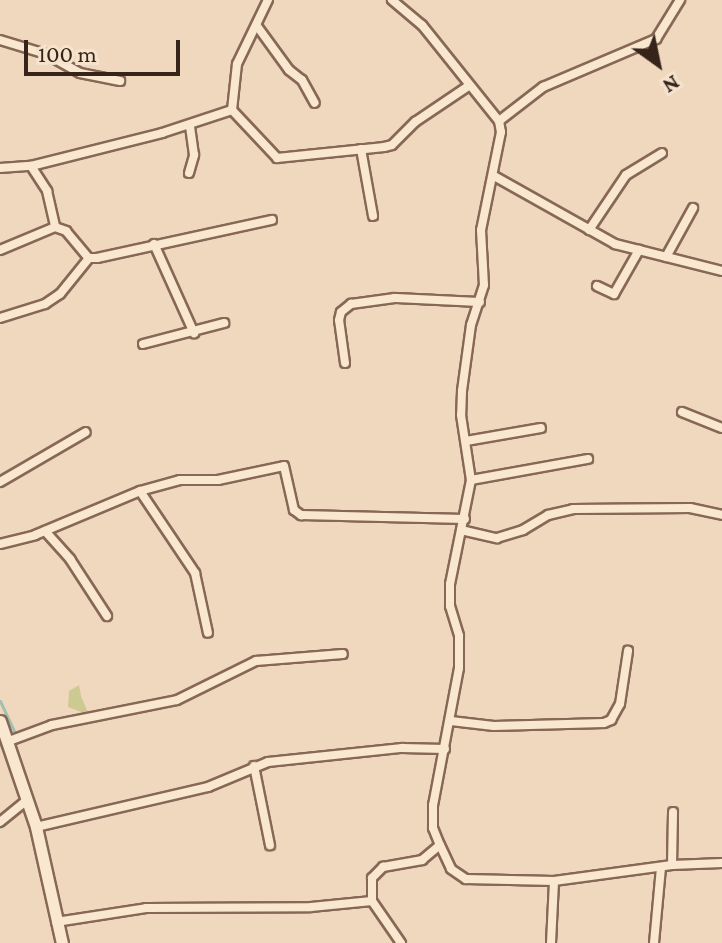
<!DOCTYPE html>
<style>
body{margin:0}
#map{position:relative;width:722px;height:943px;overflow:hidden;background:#efd8bd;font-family:"Crimson Pro",serif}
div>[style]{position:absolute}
.green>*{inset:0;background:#cdca91}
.stream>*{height:3px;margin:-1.5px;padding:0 1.5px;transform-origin:1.5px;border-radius:1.5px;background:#a1c0b2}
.roads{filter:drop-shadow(2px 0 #876856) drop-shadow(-2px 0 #876856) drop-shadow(0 2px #876856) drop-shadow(0 -2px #876856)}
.street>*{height:8px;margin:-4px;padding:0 4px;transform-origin:4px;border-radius:4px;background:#fae7d0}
.secondary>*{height:11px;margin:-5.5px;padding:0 5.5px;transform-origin:5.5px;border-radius:5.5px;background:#fae7d0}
span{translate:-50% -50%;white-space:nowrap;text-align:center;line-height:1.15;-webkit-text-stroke:6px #f6e3cd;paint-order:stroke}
.north{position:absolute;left:618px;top:24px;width:80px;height:80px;-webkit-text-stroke:6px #f6e3cd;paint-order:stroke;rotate:147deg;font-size:22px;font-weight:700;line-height:32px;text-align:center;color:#36241b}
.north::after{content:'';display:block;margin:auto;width:28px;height:36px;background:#36241b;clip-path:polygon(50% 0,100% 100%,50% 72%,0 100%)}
.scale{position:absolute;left:24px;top:40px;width:156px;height:36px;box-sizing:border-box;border:4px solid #36241b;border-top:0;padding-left:10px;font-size:24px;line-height:28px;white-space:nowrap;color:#36241b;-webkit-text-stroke:6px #f6e3cd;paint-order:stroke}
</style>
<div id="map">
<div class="green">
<div style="clip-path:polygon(79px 685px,81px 696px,89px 715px,68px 707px,69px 691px)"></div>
</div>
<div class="stream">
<div style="left:0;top:701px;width:38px;rotate:65deg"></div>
<div style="left:0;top:743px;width:20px;rotate:66deg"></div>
<div style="left:0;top:827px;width:12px;rotate:-42deg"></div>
</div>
<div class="roads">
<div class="street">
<div style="left:392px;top:0;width:39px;rotate:40deg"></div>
<div style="left:422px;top:25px;width:123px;rotate:51.3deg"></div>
<div style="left:499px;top:121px;width:11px;rotate:80deg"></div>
<div style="left:501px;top:132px;width:100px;rotate:101.5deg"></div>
<div style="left:481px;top:230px;width:55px;rotate:86.9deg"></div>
<div style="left:484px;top:285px;width:42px;rotate:108deg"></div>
<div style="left:471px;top:325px;width:67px;rotate:97.8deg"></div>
<div style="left:462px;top:391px;width:24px;rotate:92deg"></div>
<div style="left:461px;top:415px;width:66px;rotate:81.3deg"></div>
<div style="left:471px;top:480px;width:106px;rotate:101.4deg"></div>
<div style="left:450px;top:584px;width:22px;rotate:90deg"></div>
<div style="left:450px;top:606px;width:31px;rotate:73deg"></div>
<div style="left:459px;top:636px;width:32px;rotate:90deg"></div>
<div style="left:459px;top:668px;width:139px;rotate:100.7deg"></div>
<div style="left:433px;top:805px;width:23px;rotate:90deg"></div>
<div style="left:433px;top:828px;width:18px;rotate:68deg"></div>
<div style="left:440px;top:845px;width:26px;rotate:65deg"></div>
<div style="left:451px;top:869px;width:18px;rotate:34deg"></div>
<div style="left:466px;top:879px;width:88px;rotate:1.3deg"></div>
<div style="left:554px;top:881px;width:119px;rotate:-7.7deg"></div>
<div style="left:672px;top:865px;width:50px;rotate:-2.3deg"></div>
<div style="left:257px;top:26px;width:54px;rotate:54deg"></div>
<div style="left:289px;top:70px;width:16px;rotate:38deg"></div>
<div style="left:302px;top:80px;width:26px;rotate:61deg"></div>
<div style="left:0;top:40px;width:48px;rotate:16.9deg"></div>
<div style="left:46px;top:54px;width:39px;rotate:29deg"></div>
<div style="left:80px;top:73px;width:41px;rotate:11.3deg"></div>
<div style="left:232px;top:110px;width:66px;rotate:46.8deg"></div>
<div style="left:277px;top:158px;width:108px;rotate:-5.9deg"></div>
<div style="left:384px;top:147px;width:8px;rotate:-14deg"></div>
<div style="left:392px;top:145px;width:33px;rotate:-45deg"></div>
<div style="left:415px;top:122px;width:66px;rotate:-33.9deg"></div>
<div style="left:499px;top:121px;width:56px;rotate:-37.7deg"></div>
<div style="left:543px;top:87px;width:123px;rotate:-23deg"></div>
<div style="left:656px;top:39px;width:46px;rotate:-58.4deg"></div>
<div style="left:361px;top:149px;width:68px;rotate:79.8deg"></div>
<div style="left:31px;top:166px;width:30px;rotate:57deg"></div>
<div style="left:47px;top:191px;width:37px;rotate:77deg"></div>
<div style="left:0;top:168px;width:31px;rotate:-4deg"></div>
<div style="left:31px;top:166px;width:135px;rotate:-14.1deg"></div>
<div style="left:162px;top:133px;width:74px;rotate:-18.2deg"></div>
<div style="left:232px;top:110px;width:46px;rotate:-83.8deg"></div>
<div style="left:237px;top:64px;width:71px;rotate:-64.2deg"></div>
<div style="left:189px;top:173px;width:19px;rotate:-74deg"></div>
<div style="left:194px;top:155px;width:30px;rotate:-98deg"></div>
<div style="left:494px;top:176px;width:139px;rotate:29.3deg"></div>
<div style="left:615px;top:244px;width:110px;rotate:14.2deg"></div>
<div style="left:589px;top:230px;width:66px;rotate:-56.1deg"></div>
<div style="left:626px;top:175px;width:42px;rotate:-31.4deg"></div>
<div style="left:154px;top:244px;width:98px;rotate:65.8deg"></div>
<div style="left:0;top:250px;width:60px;rotate:-22.7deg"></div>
<div style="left:55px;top:227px;width:12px;rotate:20deg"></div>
<div style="left:66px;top:231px;width:35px;rotate:50deg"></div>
<div style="left:89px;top:258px;width:8px"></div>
<div style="left:97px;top:258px;width:179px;rotate:-12.3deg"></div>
<div style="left:666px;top:257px;width:56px;rotate:-61.1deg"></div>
<div style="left:597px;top:286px;width:19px;rotate:25deg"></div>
<div style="left:614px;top:294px;width:51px;rotate:-60.4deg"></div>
<div style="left:0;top:318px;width:47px;rotate:-17.3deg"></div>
<div style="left:45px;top:304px;width:18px;rotate:-34deg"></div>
<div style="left:60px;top:294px;width:46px;rotate:-51.1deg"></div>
<div style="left:143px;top:344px;width:84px;rotate:-14.5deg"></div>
<div style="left:345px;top:363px;width:43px;rotate:-97.9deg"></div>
<div style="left:339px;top:320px;width:8px;rotate:-76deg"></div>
<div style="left:341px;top:312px;width:13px;rotate:-39deg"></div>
<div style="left:351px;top:304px;width:44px;rotate:-7.8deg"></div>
<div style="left:395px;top:298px;width:85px;rotate:2.7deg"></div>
<div style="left:682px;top:412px;width:43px;rotate:21.8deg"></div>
<div style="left:466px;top:441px;width:76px;rotate:-9.8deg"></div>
<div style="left:471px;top:480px;width:119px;rotate:-10.2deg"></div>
<div style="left:0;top:482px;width:99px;rotate:-30.2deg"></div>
<div style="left:140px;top:491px;width:99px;rotate:56.1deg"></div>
<div style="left:195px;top:573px;width:61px;rotate:77.8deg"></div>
<div style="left:461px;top:530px;width:37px;rotate:13deg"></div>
<div style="left:497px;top:538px;width:27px;rotate:-17deg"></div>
<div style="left:523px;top:530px;width:29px;rotate:-31deg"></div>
<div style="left:548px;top:515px;width:26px;rotate:-13deg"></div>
<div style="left:573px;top:509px;width:117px;rotate:-0.5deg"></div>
<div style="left:690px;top:508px;width:33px;rotate:12deg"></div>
<div style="left:45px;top:531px;width:38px;rotate:48deg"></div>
<div style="left:70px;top:559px;width:68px;rotate:57deg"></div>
<div style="left:0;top:544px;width:36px;rotate:-14deg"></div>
<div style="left:35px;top:535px;width:114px;rotate:-22.7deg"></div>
<div style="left:140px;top:491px;width:41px;rotate:-15.4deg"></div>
<div style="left:180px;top:480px;width:38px"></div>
<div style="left:218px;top:480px;width:67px;rotate:-12deg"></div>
<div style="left:284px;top:466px;width:45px;rotate:77.2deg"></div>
<div style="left:294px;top:510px;width:9px;rotate:36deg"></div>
<div style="left:301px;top:515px;width:164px;rotate:1.4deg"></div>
<div style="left:451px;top:721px;width:43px;rotate:6.6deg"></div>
<div style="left:494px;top:726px;width:110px;rotate:-1.6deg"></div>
<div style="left:604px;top:723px;width:8px;rotate:-23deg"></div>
<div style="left:611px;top:720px;width:18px;rotate:-61deg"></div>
<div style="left:620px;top:704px;width:54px;rotate:-81.4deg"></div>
<div style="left:9px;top:741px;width:46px;rotate:-20.4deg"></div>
<div style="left:52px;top:725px;width:127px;rotate:-11.3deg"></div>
<div style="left:177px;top:700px;width:88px;rotate:-26.3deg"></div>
<div style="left:256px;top:661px;width:87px;rotate:-4.6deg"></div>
<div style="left:254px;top:766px;width:81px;rotate:78.6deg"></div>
<div style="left:0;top:822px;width:35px;rotate:-39deg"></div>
<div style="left:36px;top:827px;width:177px;rotate:-13.1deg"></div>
<div style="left:208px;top:787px;width:65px;rotate:-22.6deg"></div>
<div style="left:268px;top:762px;width:135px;rotate:-6deg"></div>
<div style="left:402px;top:748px;width:43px;rotate:1.3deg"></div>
<div style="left:672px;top:865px;width:53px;rotate:-88.9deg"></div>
<div style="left:56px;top:922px;width:91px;rotate:-8.8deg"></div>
<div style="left:146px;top:908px;width:165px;rotate:-0.3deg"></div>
<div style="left:311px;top:907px;width:61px;rotate:-5.6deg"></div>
<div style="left:401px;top:943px;width:51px;rotate:-124.6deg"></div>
<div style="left:372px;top:901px;width:23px;rotate:-90deg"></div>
<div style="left:372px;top:878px;width:16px;rotate:-45deg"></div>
<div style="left:383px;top:867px;width:40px;rotate:-10deg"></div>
<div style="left:422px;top:860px;width:23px;rotate:-40deg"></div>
<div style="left:551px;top:943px;width:62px;rotate:-87.2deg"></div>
<div style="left:654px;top:943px;width:76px;rotate:-84.7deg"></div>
</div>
<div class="secondary">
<div style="left:0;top:721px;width:112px;rotate:71.2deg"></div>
<div style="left:36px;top:827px;width:119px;rotate:77.4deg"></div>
</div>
</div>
<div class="north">N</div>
<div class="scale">100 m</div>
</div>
